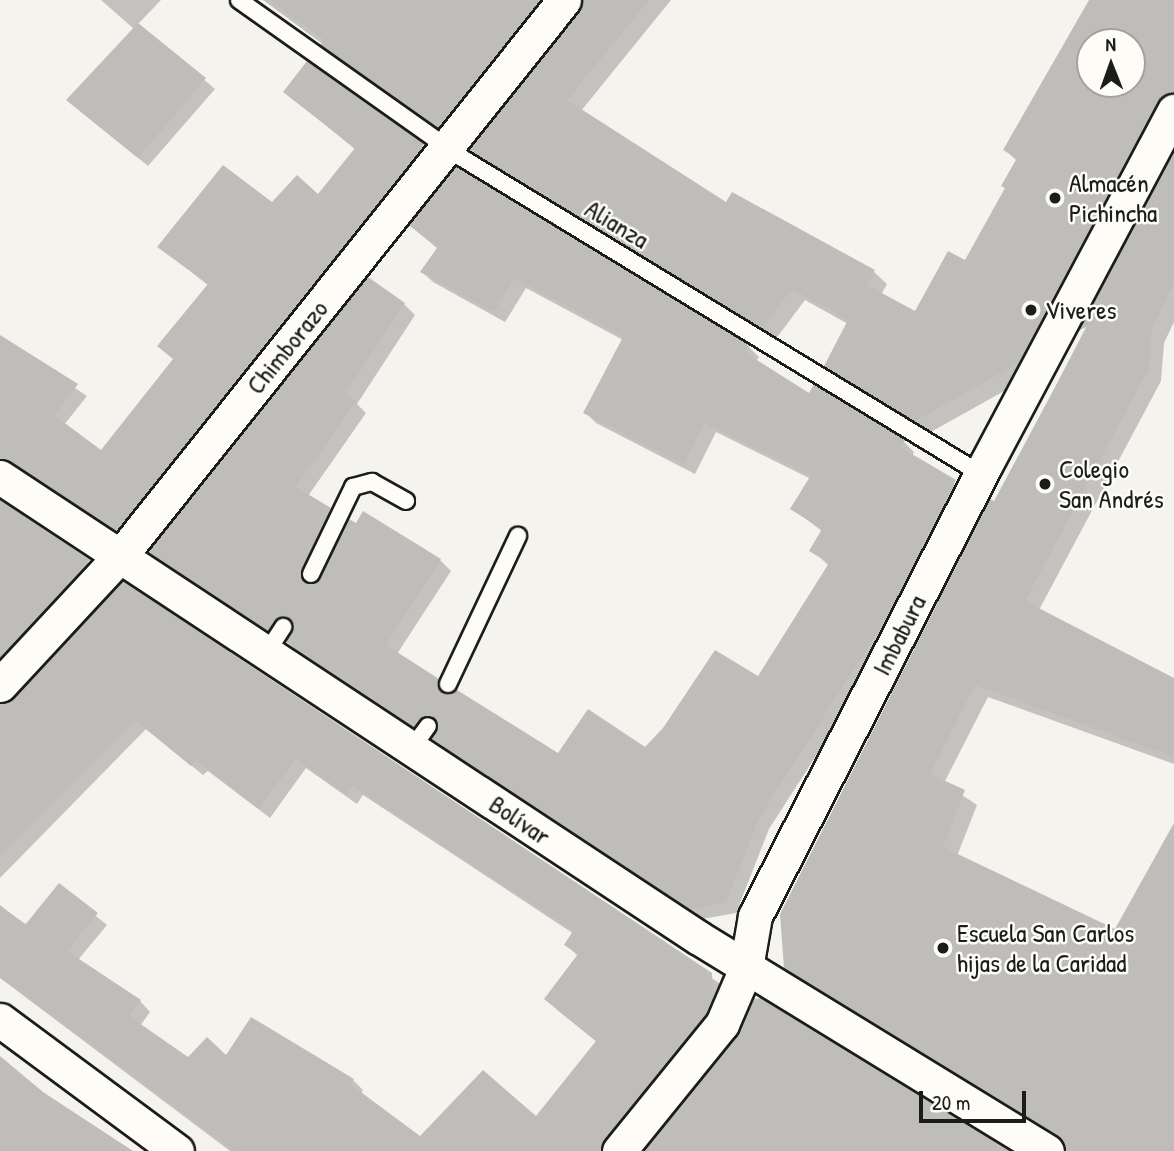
<!DOCTYPE html>
<meta charset="utf-8">
<style>
body{margin:0}
#map{position:relative;width:1174px;height:1151px;overflow:hidden;background:#f4f3ee;font-family:"Patrick Hand",sans-serif}
div>[style]{position:absolute}
.shadow>*{inset:0;background:#0003}
.building>*{inset:0;background:#bebdba}
.roads{filter:drop-shadow(2px 0 #1c1c1c) drop-shadow(-2px 0 #1c1c1c) drop-shadow(0 2px #1c1c1c) drop-shadow(0 -2px #1c1c1c)}
.service>*{height:16px;margin:-8px;padding:0 8px;transform-origin:8px;border-radius:8px;background:#fdfcf7}
.minor>*{height:33px;margin:-16.5px;padding:0 16.5px;transform-origin:16.5px;border-radius:16.5px;background:#fdfcf7}
.dots>*{width:19px;height:19px;translate:-50% -50%;box-sizing:border-box;border:4px solid #fdfcf7;border-radius:50%}
span{translate:-50% -50%;white-space:nowrap;text-align:center;line-height:1.15;-webkit-text-stroke:5px #fdfcf7;paint-order:stroke}
.poi-label{font-size:26px;color:#1c1c1c}
.left{translate:0 -50%;text-align:left}
.street-label{font-size:26px;color:#1c1c1c}
.north{position:absolute;left:1076px;top:28px;width:70px;height:70px;box-sizing:border-box;background:#fdfcf7;border:2px solid #a3a29f;border-radius:50%;rotate:359deg;font-size:19px;font-weight:700;line-height:28px;text-align:center;color:#1c1c1c}
.north::after{content:'';display:block;margin:auto;width:24px;height:32px;background:#1c1c1c;clip-path:polygon(50% 0,100% 100%,50% 72%,0 100%)}
.scale{position:absolute;left:919px;top:1091px;width:107px;height:32px;box-sizing:border-box;border:4px solid #1c1c1c;border-top:0;padding-left:9px;font-size:21px;line-height:24px;white-space:nowrap;color:#1c1c1c;-webkit-text-stroke:5px #fdfcf7;paint-order:stroke}
</style>
<div id="map">
<div class="shadow">
<div style="clip-path:polygon(101px 0,161px 0,138px 24px,215px 89px,148px 166px,78px 109px,134px 29px)"></div>
<div style="clip-path:polygon(263px 0,563px 0,451px 139px)"></div>
<div style="clip-path:polygon(evenodd,583px 0,671px 0,581px 111px,726px 205px,732px 195px,874px 272px,887px 284px,881px 295px,916px 313px,966px 262px,1007px 189px,1017px 161px,1005px 150px,1091px 0,1174px 0,1174px 112px,1031px 376px,929px 433px,839px 378px,826px 366px,848px 324px,805px 300px,775px 340px,484px 163px,471px 150px,581px 13px,583px 0,1090px 42px,1132px 42px,1132px 84px,1090px 84px,1090px 42px)"></div>
<div style="clip-path:polygon(307px 63px,433px 156px,127px 540px,23px 471px,0 473px,0 337px,87px 396px,64px 425px,102px 453px,174px 360px,209px 286px,160px 247px,272px 204px,318px 196px,356px 150px,285px 92px)"></div>
<div style="clip-path:polygon(1174px 156px,1174px 322px,1164px 343px,1161px 381px,1039px 610px,1174px 680px,1174px 764px,988px 697px,944px 783px,977px 805px,957px 856px,1115px 931px,1174px 826px,1174px 1151px,1090px 1151px,992px 1094px,990px 1097px,799px 980px,786px 967px,995px 504px)"></div>
<div style="clip-path:polygon(456px 169px,748px 346px,759px 357px,756px 361px,810px 395px,903px 441px,914px 452px,912px 456px,966px 492px,893px 636px,769px 829px,736px 913px,702px 919px,445px 749px,434px 738px,440px 727px,426px 737px,299px 653px,288px 642px,295px 629px,289px 628px,280px 640px,151px 552px,404px 304px,415px 315px,357px 404px,366px 413px,308px 496px,341px 521px,312px 581px,318px 584px,356px 526px,440px 560px,451px 571px,397px 654px,450px 693px,559px 756px,645px 749px,758px 679px,829px 566px,812px 550px,823px 532px,792px 508px,811px 479px,716px 432px,695px 474px,596px 423px,585px 412px,623px 340px,526px 288px,505px 322px,433px 282px,422px 272px,439px 249px,411px 225px)"></div>
<div style="clip-path:polygon(0 502px,99px 571px,0 682px)"></div>
<div style="clip-path:polygon(123px 583px,722px 985px,723px 1007px,602px 1151px,230px 1151px,0 978px,0 906px,27px 925px,59px 886px,107px 925px,78px 960px,140px 1001px,150px 1012px,140px 1026px,188px 1059px,226px 1058px,252px 1019px,353px 1080px,363px 1090px,361px 1094px,420px 1138px,536px 1118px,597px 1042px,556px 1009px,578px 956px,566px 945px,574px 934px,363px 795px,357px 804px,306px 768px,270px 818px,208px 771px,203px 775px,146px 729px,0 878px,0 705px,15px 700px)"></div>
</div>
<div class="building">
<div style="clip-path:polygon(269px 0,539px 0,437px 128px,320px 45px,324px 40px)"></div>
<div style="clip-path:polygon(evenodd,583px 0,649px 0,567px 100px,726px 202px,732px 192px,875px 270px,867px 285px,915px 311px,948px 251px,965px 260px,1005px 188px,1001px 186px,1017px 158px,1003px 150px,1089px 0,1174px 0,1174px 92px,1157px 102px,1018px 363px,915px 421px,824px 366px,848px 320px,792px 289px,762px 328px,469px 150px,579px 12px,583px 0,1090px 42px,1132px 42px,1132px 84px,1090px 84px,1090px 42px)"></div>
<div style="clip-path:polygon(138px 23px,206px 78px,138px 158px,66px 100px)"></div>
<div style="clip-path:polygon(307px 61px,424px 144px,116px 530px,0 458px,0 335px,78px 384px,54px 415px,101px 450px,173px 359px,157px 346px,208px 284px,157px 247px,223px 165px,272px 202px,297px 175px,318px 194px,355px 148px,283px 92px)"></div>
<div style="clip-path:polygon(1174px 152px,1174px 282px,1152px 329px,1149px 368px,1025px 601px,1174px 678px,1174px 757px,975px 685px,930px 774px,965px 790px,943px 847px,1115px 929px,1174px 823px,1174px 1151px,1066px 1151px,1057px 1135px,784px 968px,780px 914px,990px 499px,994px 501px,1088px 326px,1078px 331px)"></div>
<div style="clip-path:polygon(456px 166px,749px 345px,744px 352px,809px 393px,814px 384px,905px 440px,900px 447px,956px 480px,882px 625px,759px 818px,726px 902px,690px 909px,432px 739px,438px 726px,434px 717px,423px 717px,414px 727px,286px 642px,293px 628px,289px 619px,278px 618px,268px 631px,148px 552px,368px 277px,405px 303px,346px 393px,356px 401px,296px 487px,331px 508px,302px 569px,303px 580px,317px 582px,349px 519px,356px 523px,363px 511px,441px 559px,386px 645px,439px 679px,443px 693px,457px 690px,558px 753px,588px 709px,645px 747px,663px 728px,715px 650px,758px 676px,829px 563px,809px 551px,822px 529px,790px 509px,811px 475px,704px 423px,684px 464px,583px 413px,623px 337px,515px 278px,494px 312px,420px 272px,437px 248px,409px 225px)"></div>
<div style="clip-path:polygon(0 500px,90px 560px,0 657px)"></div>
<div style="clip-path:polygon(123px 581px,712px 973px,713px 996px,705px 1014px,604px 1139px,600px 1151px,234px 1151px,0 977px,0 905px,25px 925px,59px 883px,98px 913px,67px 951px,141px 1000px,129px 1016px,188px 1057px,207px 1037px,226px 1055px,251px 1017px,354px 1079px,350px 1084px,420px 1136px,483px 1070px,536px 1116px,596px 1041px,544px 999px,578px 954px,564px 945px,573px 931px,352px 786px,346px 794px,295px 759px,259px 809px,197px 761px,191px 766px,135px 720px,0 856px,0 704px,14px 698px)"></div>
<div style="clip-path:polygon(761px 998px,1010px 1151px,644px 1151px,737px 1036px,754px 999px)"></div>
<div style="clip-path:polygon(0 1056px,43px 1092px,133px 1151px,0 1151px)"></div>
</div>
<div class="roads">
<div class="service">
<div style="left:239px;top:0;width:273px;rotate:35.3deg"></div>
<div style="left:462px;top:158px;width:608px;rotate:31.34deg"></div>
<div style="left:311px;top:574px;width:97px;rotate:-64.2deg"></div>
<div style="left:353px;top:487px;width:20px;rotate:-15deg"></div>
<div style="left:372px;top:482px;width:39px;rotate:29deg"></div>
<div style="left:267px;top:652px;width:30px;rotate:-57deg"></div>
<div style="left:448px;top:684px;width:164px;rotate:-64.7deg"></div>
<div style="left:412px;top:748px;width:27px;rotate:-54deg"></div>
</div>
<div class="minor">
<div style="left:0;top:477px;width:837px;rotate:33.41deg"></div>
<div style="left:699px;top:938px;width:408px;rotate:31.5deg"></div>
<div style="left:0;top:685px;width:178px;rotate:-47.1deg"></div>
<div style="left:121px;top:555px;width:710px;rotate:-51.4deg"></div>
<div style="left:0;top:1020px;width:220px;rotate:36.5deg"></div>
<div style="left:619px;top:1151px;width:164px;rotate:-51deg"></div>
<div style="left:722px;top:1024px;width:61px;rotate:-66.8deg"></div>
<div style="left:746px;top:968px;width:53px;rotate:-80.2deg"></div>
<div style="left:755px;top:916px;width:508px;rotate:-62.93deg"></div>
<div style="left:986px;top:464px;width:400px;rotate:-62deg"></div>
</div>
</div>
<div class="dots">
<div style="left:1055px;top:198px;background:#1c1c1c"></div>
<div style="left:1031px;top:310px;background:#1c1c1c"></div>
<div style="left:1045px;top:484px;background:#1c1c1c"></div>
<div style="left:943px;top:948px;background:#1c1c1c"></div>
</div>
<div class="poi-label">
<span class="left" style="left:1069px;top:198px">Almacén<br>Pichincha</span>
<span class="left" style="left:1045px;top:310px">Viveres</span>
<span class="left" style="left:1059px;top:484px">Colegio<br>San Andrés</span>
<span class="left" style="left:957px;top:948px">Escuela San Carlos<br>hijas de la Caridad</span>
</div>
<div class="street-label">
<span style="left:617px;top:224px;rotate:31deg">Alianza</span>
<span style="left:287px;top:347px;rotate:-51deg">Chimborazo</span>
<span style="left:899px;top:635px;rotate:-63deg">Imbabura</span>
<span style="left:520px;top:820px;rotate:34deg">Bolívar</span>
</div>
<div class="north">N</div>
<div class="scale">20 m</div>
</div>
